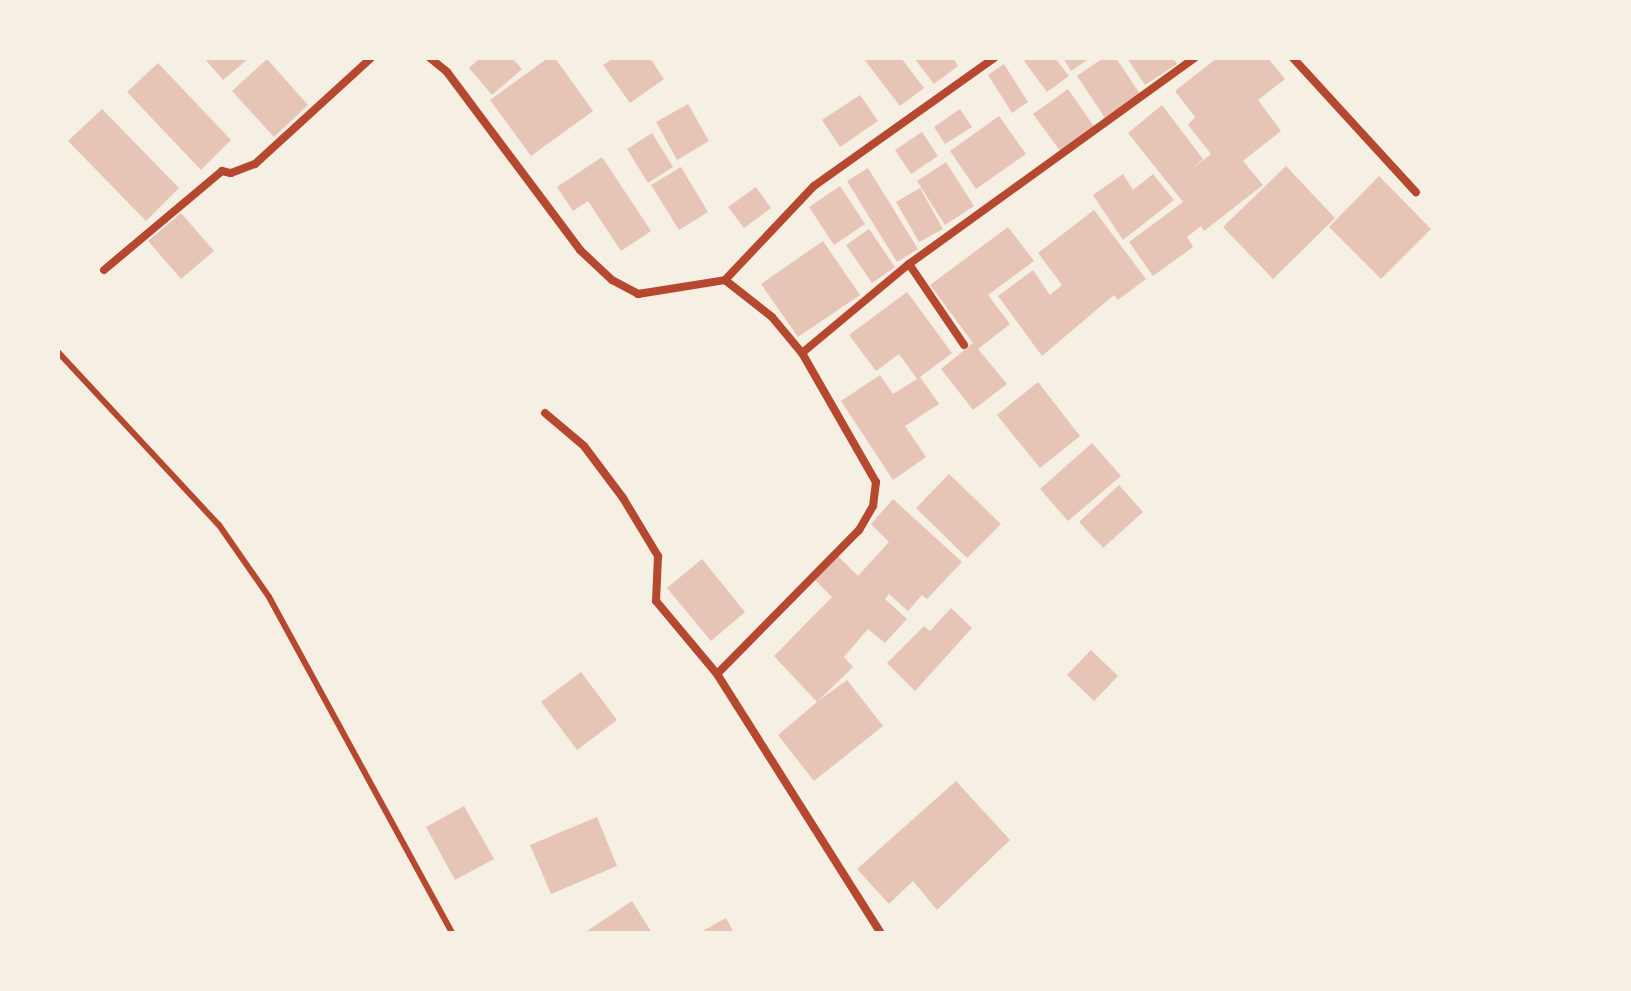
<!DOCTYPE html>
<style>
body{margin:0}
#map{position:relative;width:1631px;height:991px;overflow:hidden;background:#f6efe4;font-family:Manrope,sans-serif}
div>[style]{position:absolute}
.building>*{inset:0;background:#e6c5b7}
.service>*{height:6px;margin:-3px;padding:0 3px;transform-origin:3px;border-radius:3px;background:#b5482f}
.minor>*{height:8px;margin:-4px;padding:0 4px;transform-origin:4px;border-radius:4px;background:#b5482f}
span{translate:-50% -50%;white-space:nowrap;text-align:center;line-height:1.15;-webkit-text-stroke:7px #f6efe4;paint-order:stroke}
.frame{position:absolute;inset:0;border:60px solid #f6efe4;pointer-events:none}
</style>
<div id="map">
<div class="building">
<div style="clip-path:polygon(204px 58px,249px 58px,223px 80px)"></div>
<div style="clip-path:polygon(480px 58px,512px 58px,522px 69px,492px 95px,469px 68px)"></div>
<div style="clip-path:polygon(548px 58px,555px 58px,593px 111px,531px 156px,490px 100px)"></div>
<div style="clip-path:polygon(614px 58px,650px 58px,664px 79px,630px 103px,603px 65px)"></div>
<div style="clip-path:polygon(863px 58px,901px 58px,924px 88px,900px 106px)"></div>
<div style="clip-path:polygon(914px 58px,953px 58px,958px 66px,934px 84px)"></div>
<div style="clip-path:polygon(1027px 58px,1055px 58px,1069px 76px,1047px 92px,1024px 61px)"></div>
<div style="clip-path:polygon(1063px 58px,1090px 58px,1071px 71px)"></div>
<div style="clip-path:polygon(1103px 58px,1116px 58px,1140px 94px,1105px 118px,1077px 76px)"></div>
<div style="clip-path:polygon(1127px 58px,1173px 58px,1177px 64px,1145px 85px)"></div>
<div style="clip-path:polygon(1217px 58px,1268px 58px,1285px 79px,1258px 100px,1281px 131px,1243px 161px,1263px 185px,1204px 231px,1201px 226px,1187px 237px,1193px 247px,1153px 276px,1129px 242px,1183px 202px,1128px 133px,1162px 105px,1203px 159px,1192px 169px,1211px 154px,1188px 125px,1195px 117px,1175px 91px)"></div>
<div style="clip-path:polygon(267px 59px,308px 105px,274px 137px,232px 91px)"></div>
<div style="clip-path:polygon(158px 63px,231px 140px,201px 170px,127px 92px)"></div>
<div style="clip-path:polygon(1004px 64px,1028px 102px,1012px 113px,988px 75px)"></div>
<div style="clip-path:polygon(1068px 89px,1095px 128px,1061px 152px,1033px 114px)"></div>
<div style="clip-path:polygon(860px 95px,878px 121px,840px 147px,822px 120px)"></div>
<div style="clip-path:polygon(688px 104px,709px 141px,677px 160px,656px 122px)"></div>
<div style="clip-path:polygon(102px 109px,179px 188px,146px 221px,68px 141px)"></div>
<div style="clip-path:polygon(960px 109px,972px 127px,945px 144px,934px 127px)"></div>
<div style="clip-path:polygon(999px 116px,1026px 154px,976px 189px,950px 151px)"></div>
<div style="clip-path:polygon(922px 132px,938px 156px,911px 174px,895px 150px)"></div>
<div style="clip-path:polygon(652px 133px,673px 167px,648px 183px,627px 149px)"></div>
<div style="clip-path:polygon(602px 157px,651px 231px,621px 251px,588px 201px,573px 211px,557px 187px)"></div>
<div style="clip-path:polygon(946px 162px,974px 206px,945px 225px,917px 181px)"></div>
<div style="clip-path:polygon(1286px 166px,1335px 218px,1273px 279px,1223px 227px)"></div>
<div style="clip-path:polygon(681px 167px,708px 212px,679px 230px,651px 185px)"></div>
<div style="clip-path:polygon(868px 168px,918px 249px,897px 262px,847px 181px)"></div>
<div style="clip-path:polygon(1123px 174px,1133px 190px,1153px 174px,1174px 200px,1123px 240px,1093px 195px)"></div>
<div style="clip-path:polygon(1379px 176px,1431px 229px,1381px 279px,1329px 227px)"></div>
<div style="clip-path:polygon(840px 186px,865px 224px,834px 245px,809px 207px)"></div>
<div style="clip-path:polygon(756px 187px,771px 208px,744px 228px,728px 207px)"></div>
<div style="clip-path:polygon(920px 188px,943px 229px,919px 242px,896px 202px)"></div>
<div style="clip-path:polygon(1094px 210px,1146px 279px,1118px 300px,1114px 295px,1042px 356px,998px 296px,1033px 270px,1050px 295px,1062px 285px,1038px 253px)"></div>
<div style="clip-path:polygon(181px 213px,214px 251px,181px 279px,148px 241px)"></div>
<div style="clip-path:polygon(1008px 227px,1034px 261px,988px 295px,1010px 324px,978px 349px,1007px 384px,973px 410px,941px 369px,973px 343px,930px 285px)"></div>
<div style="clip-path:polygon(869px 229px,895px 267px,872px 283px,846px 245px)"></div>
<div style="clip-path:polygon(823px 241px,860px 295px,798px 337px,761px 284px)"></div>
<div style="clip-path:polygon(907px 292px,952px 353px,920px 377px,939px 404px,905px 426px,926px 457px,893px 480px,841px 401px,880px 375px,893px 394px,917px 379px,899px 354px,876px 371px,849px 335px)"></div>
<div style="clip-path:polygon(1038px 382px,1080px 436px,1040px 468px,997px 415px)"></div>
<div style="clip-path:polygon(1092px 443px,1121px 476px,1068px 521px,1040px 489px)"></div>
<div style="clip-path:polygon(949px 474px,1001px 524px,967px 558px,916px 508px)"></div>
<div style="clip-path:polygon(1119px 485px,1143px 512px,1103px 548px,1079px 522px)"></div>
<div style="clip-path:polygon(893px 499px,962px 562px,927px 599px,922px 595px,908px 611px,889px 594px,885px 599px,907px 619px,885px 643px,868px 629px,844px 657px,853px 667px,817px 702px,847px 680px,883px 726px,814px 781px,778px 735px,817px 702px,774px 656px,832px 597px,815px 580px,838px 556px,858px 576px,889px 542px,871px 524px)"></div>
<div style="clip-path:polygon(702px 559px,745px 612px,711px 641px,667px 588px)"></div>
<div style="clip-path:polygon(951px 608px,972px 628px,915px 691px,887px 663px,924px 626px,930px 631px)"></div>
<div style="clip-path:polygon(1091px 650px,1118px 676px,1094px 701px,1067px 675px)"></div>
<div style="clip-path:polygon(581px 672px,617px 720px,577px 750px,541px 702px)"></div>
<div style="clip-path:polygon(956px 781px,1010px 840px,937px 910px,913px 881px,889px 904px,857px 869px)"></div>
<div style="clip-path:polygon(464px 806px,494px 859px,455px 880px,426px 827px)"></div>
<div style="clip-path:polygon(597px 817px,617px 866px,551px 894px,530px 845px)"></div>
<div style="clip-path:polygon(632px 901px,652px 933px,584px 933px)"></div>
<div style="clip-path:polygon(726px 918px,734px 933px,699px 933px)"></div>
</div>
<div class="service">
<div style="left:58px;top:352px;width:236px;rotate:47.1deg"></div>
<div style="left:219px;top:525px;width:88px;rotate:55.2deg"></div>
<div style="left:269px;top:597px;width:383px;rotate:61.4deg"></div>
</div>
<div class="minor">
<div style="left:430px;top:58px;width:22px;rotate:39deg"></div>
<div style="left:447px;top:72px;width:222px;rotate:53.2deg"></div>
<div style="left:580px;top:250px;width:44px;rotate:43.2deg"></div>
<div style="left:612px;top:280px;width:30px;rotate:28deg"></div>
<div style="left:638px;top:294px;width:88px;rotate:-9.1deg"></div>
<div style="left:725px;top:280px;width:60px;rotate:38.2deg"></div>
<div style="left:772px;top:317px;width:47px;rotate:50.2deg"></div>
<div style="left:802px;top:353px;width:149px;rotate:60.2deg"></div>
<div style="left:876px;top:482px;width:24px;rotate:97deg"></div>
<div style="left:873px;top:506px;width:28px;rotate:120deg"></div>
<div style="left:859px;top:530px;width:202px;rotate:134.6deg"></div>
<div style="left:717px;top:674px;width:307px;rotate:57.7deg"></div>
<div style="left:1293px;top:58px;width:182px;rotate:47.5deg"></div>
<div style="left:909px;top:264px;width:98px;rotate:55.8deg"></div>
<div style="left:104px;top:270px;width:154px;rotate:-40deg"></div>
<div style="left:222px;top:171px;width:9px;rotate:13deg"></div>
<div style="left:231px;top:173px;width:26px;rotate:-21deg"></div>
<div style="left:255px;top:164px;width:157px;rotate:-42.4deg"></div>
<div style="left:725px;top:280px;width:129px;rotate:-46.6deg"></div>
<div style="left:814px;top:186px;width:221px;rotate:-35.4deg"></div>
<div style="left:802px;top:353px;width:139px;rotate:-39.8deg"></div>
<div style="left:909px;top:264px;width:352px;rotate:-35.8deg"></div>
<div style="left:545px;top:413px;width:51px;rotate:40.2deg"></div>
<div style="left:584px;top:446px;width:65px;rotate:53.1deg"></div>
<div style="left:623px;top:498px;width:68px;rotate:58.9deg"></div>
<div style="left:658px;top:556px;width:45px;rotate:92.5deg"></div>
<div style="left:656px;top:601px;width:95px;rotate:50.1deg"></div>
</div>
<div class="frame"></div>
</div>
